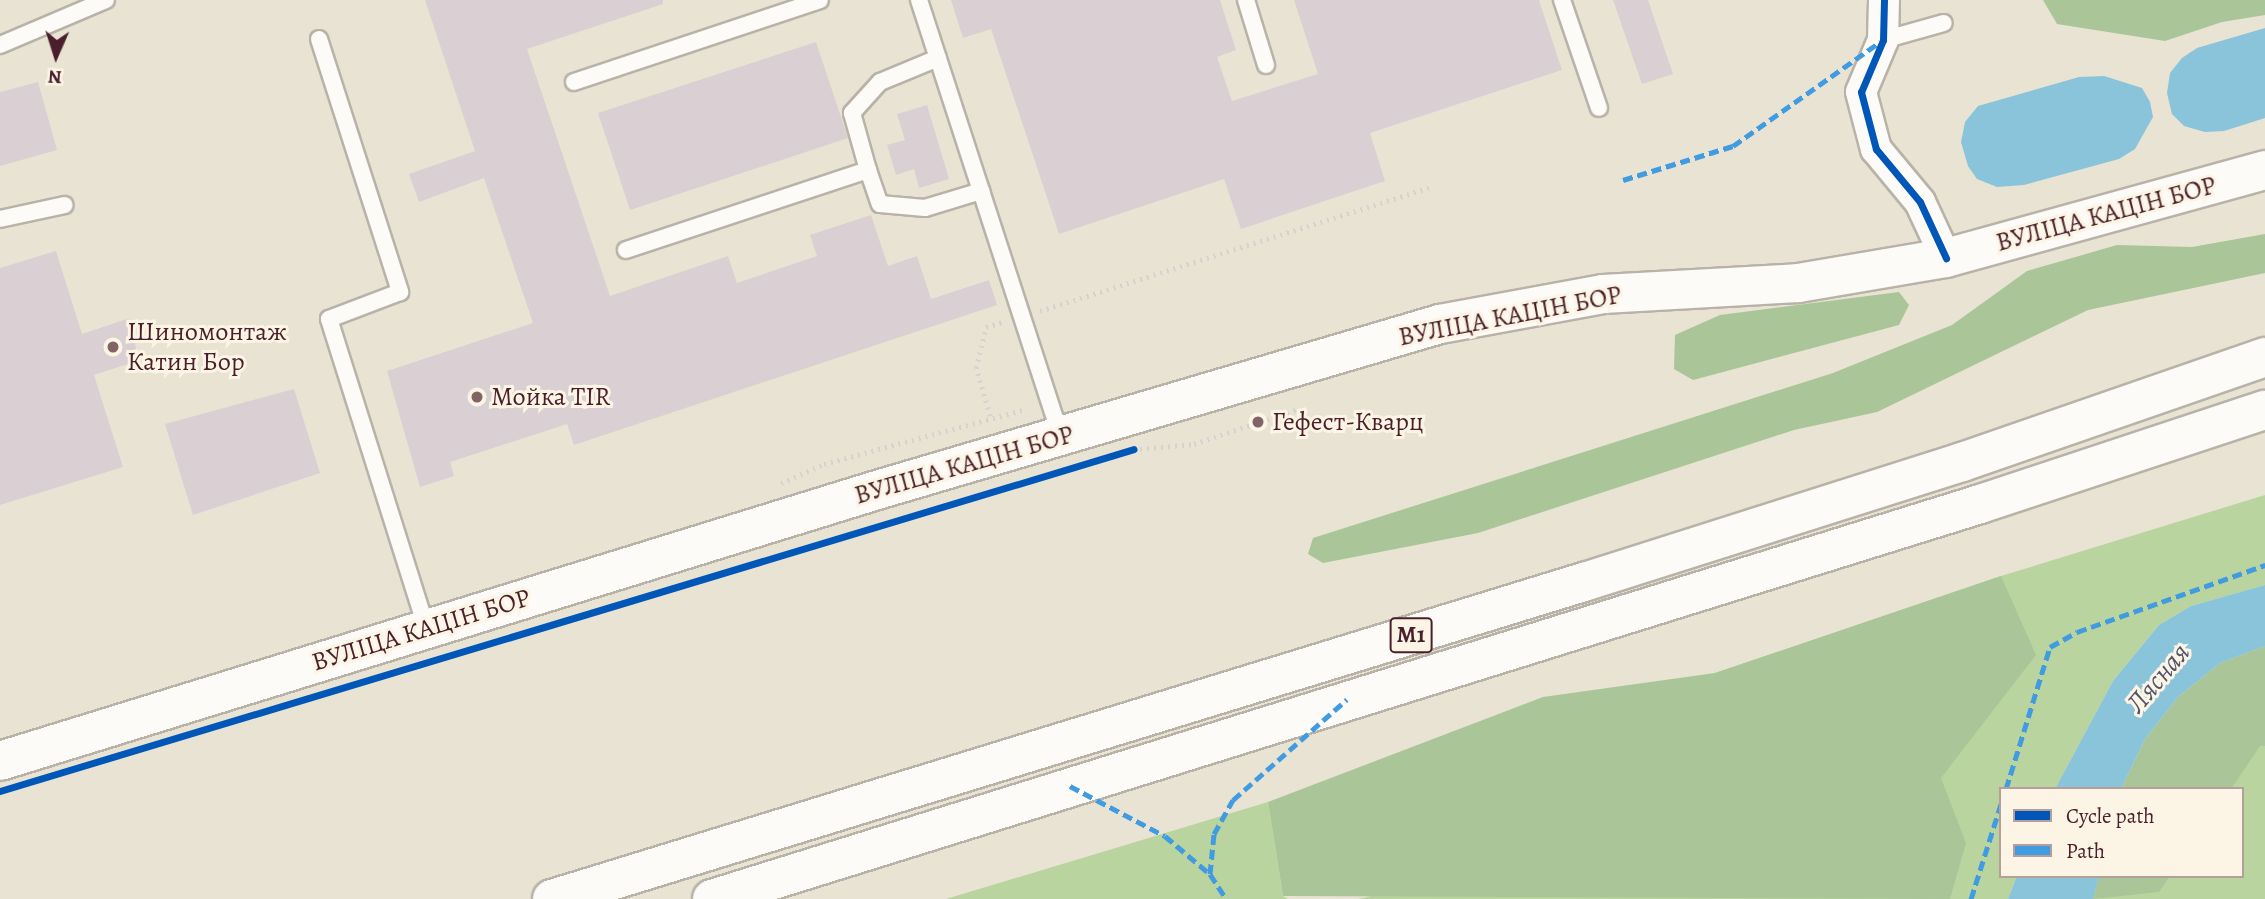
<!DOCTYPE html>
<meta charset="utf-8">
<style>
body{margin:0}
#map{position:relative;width:2265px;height:899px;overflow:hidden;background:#e8e3d2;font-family:Alegreya,serif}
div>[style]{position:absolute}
.green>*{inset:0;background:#bad4a0}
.forest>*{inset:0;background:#aac598}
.water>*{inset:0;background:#89c4da}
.building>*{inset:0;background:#dad0d3}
.path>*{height:4.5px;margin-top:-2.25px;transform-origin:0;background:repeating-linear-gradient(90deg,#d6d3cf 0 2px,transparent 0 7px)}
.roads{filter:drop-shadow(2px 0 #b9b2a8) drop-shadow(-2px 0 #b9b2a8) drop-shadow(0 2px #b9b2a8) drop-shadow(0 -2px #b9b2a8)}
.lane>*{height:16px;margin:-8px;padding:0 8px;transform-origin:8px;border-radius:8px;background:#fcfbf8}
.street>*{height:30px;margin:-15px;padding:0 15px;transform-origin:15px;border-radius:15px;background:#fcfbf8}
.secondary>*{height:38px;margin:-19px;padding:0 19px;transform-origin:19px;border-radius:19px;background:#fcfbf8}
.highway>*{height:38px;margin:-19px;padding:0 19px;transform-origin:19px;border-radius:19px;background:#fcfbf8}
.quiet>*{height:5px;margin-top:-2.5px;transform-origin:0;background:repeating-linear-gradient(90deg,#409be1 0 10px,transparent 0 15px)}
.cycleway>*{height:7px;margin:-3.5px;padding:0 3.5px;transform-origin:3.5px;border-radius:3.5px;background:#0057b8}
.dots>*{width:19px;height:19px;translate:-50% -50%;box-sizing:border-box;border:4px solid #fcf5e5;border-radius:50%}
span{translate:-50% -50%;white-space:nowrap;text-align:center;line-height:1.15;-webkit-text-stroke:6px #fcf5e5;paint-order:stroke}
.shield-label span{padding:2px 5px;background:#fcf5e5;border:2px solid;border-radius:5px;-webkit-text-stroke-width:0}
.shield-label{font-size:24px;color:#4a1f2b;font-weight:700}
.street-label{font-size:26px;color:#4a1f2b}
.poi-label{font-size:26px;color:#4a1f2b}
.left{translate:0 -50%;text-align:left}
.water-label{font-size:28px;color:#525469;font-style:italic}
.legend{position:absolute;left:1999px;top:787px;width:245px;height:91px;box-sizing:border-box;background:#fcf5e5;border:2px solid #b59f9b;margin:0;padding:9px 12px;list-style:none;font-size:21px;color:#4a1f2b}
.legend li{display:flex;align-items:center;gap:14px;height:35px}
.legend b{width:35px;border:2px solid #b59f9b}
.north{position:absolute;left:21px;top:21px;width:70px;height:70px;-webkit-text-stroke:5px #fcf5e5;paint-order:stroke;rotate:183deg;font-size:19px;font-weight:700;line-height:28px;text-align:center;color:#4a1f2b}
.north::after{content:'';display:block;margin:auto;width:24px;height:32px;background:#4a1f2b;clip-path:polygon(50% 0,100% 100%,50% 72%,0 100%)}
</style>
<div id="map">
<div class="green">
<div style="clip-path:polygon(2265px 495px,2265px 585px,2191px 606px,2159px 625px,2113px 681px,2055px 789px,2001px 789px,2001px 876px,2017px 876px,2008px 899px,1358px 899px,1412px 887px,1715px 673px,2001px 576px)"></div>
<div style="clip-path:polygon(2265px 646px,2265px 899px,2093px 899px,2099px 876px,2242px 876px,2242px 789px,2121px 789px)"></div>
<div style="clip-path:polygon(1268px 802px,1283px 896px,1288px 899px,946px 899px)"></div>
</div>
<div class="forest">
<div style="clip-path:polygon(2043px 0,2265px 0,2265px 15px,2222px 22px,2165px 41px,2057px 24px)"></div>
<div style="clip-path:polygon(2265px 234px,2265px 273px,2088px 310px,1877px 412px,1794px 430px,1478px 533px,1323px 563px,1308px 554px,1313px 538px,1833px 373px,1952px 325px,2027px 271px,2117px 245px,2192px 247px)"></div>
<div style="clip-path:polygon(1899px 292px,1909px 305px,1899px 325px,1693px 380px,1674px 369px,1675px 335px,1720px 315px)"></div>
<div style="clip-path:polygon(2001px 576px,2036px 655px,1941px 778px,1966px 843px,1950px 899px,1283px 896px,1268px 802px,1543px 697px,1715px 673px)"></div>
<div style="clip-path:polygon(2265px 646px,2265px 746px,2260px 746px,2231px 789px,2121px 789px,2145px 739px,2178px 697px,2220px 663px)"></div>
<div style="clip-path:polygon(2099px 876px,2170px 876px,2159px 892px,2093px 899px)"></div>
</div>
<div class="water">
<div style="clip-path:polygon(2265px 28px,2265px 118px,2224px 131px,2205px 132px,2184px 126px,2172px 114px,2167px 93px,2170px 73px,2182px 58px,2197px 48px)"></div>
<div style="clip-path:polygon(2104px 76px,2142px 88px,2150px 102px,2153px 117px,2135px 149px,2119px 159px,2024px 185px,1997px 187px,1977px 179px,1968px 166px,1961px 142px,1965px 122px,1978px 106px,2079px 77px)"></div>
<div style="clip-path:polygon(2265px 585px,2265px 646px,2220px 663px,2178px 697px,2145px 739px,2121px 789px,2055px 789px,2113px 681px,2159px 625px,2191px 606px)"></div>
<div style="clip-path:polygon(2017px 876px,2099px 876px,2093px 899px,2008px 899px)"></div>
</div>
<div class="building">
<div style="clip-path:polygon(425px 0,663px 0,663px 4px,527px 49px,610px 296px,728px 256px,737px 283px,817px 256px,810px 235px,871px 215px,888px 266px,917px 256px,931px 299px,989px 280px,997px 305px,574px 445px,567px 424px,450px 462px,454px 476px,420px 487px,387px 371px,533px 323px,484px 178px,419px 202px,409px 174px,475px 151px)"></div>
<div style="clip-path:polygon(951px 0,1220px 0,1236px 50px,1217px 57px,1232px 101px,1318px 74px,1294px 0,1539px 0,1562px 70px,1370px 133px,1385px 181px,1241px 229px,1224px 179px,1059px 234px,991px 29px,963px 38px)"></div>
<div style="clip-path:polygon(1613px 0,1648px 0,1673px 74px,1642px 84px)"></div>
<div style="clip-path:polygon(816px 42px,848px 138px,630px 210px,598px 113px)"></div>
<div style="clip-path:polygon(38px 82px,57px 150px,0 166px,0 92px)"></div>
<div style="clip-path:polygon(927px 105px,949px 179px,919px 188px,914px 169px,896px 175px,887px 145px,905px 140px,897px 114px)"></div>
<div style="clip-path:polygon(56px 251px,82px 334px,127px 319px,140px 360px,94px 375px,123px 467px,0 505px,0 268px)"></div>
<div style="clip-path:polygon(294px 389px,320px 473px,193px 515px,165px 424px)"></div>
</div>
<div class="path">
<div style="left:1040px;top:311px;width:409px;rotate:-17.6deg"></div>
<div style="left:990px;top:416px;width:50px;rotate:-106.3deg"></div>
<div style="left:976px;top:368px;width:42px;rotate:-76.3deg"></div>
<div style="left:986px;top:327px;width:17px;rotate:-17deg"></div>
<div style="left:1140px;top:449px;width:54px;rotate:-5.3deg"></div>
<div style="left:1194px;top:444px;width:110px;rotate:-18.6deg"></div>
<div style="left:781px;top:483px;width:47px;rotate:-23.8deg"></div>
<div style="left:824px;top:464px;width:206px;rotate:-15.2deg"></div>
</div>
<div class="roads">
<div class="lane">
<div style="left:919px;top:0;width:457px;rotate:72deg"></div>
<div style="left:1246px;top:0;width:68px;rotate:72.9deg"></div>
<div style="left:1562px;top:0;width:114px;rotate:71.1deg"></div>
<div style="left:319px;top:39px;width:266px;rotate:72.2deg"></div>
<div style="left:400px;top:292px;width:76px;rotate:159.2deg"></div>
<div style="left:329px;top:319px;width:323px;rotate:72.5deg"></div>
<div style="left:1883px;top:40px;width:63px;rotate:-15.6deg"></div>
<div style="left:0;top:45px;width:115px;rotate:-23deg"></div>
<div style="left:938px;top:58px;width:63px;rotate:157.5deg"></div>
<div style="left:880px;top:82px;width:42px;rotate:132.1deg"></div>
<div style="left:852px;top:113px;width:59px;rotate:74.3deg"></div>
<div style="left:868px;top:170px;width:36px;rotate:71deg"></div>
<div style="left:880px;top:204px;width:45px;rotate:5.1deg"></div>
<div style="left:925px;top:208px;width:59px;rotate:-16.9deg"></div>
<div style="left:574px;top:82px;width:259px;rotate:-18.4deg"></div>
<div style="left:0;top:219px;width:66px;rotate:-12.2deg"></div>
<div style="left:626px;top:250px;width:255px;rotate:-18.3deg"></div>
</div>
<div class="street">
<div style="left:1884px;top:0;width:40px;rotate:91.4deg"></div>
<div style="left:1883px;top:40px;width:56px;rotate:112.9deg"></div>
<div style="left:1861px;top:92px;width:59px;rotate:75.3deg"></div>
<div style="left:1876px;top:149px;width:69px;rotate:50.3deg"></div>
<div style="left:1920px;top:202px;width:62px;rotate:65.1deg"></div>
</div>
<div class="secondary">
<div style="left:0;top:761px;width:918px;rotate:-17.17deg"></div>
<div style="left:877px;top:490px;width:587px;rotate:-16.43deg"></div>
<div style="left:1440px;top:324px;width:166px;rotate:-10.4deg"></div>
<div style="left:1603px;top:294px;width:195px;rotate:-3.2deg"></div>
<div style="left:1798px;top:283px;width:150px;rotate:-9.6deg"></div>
<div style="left:1946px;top:258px;width:331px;rotate:-15.4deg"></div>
</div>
<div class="highway">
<div style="left:552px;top:899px;width:1080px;rotate:-17.08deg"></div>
<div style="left:1584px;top:582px;width:397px;rotate:-17.6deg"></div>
<div style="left:1962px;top:462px;width:321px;rotate:-19.1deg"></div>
<div style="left:712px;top:899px;width:1328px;rotate:-17.3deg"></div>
<div style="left:1980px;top:504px;width:300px;rotate:-18.3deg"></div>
</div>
</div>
<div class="quiet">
<div style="left:1623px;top:180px;width:115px;rotate:-17.2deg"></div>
<div style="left:1733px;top:146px;width:180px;rotate:-35.3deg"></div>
<div style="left:1070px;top:786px;width:107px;rotate:27.8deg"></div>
<div style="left:1165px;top:836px;width:59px;rotate:40.2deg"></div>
<div style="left:1210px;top:874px;width:30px;rotate:57deg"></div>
<div style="left:2006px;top:789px;width:149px;rotate:-72.8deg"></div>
<div style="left:2050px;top:647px;width:31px;rotate:-29deg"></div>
<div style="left:2077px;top:632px;width:200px;rotate:-19.6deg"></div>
<div style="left:1210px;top:874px;width:40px;rotate:-84.3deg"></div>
<div style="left:1214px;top:834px;width:39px;rotate:-61deg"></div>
<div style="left:1233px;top:800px;width:152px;rotate:-41.5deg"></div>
<div style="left:1971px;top:899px;width:100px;rotate:-72.5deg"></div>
</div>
<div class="cycleway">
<div style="left:1884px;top:0;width:40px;rotate:91.4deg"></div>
<div style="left:1883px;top:40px;width:56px;rotate:112.9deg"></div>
<div style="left:1861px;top:92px;width:59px;rotate:75.3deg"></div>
<div style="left:1876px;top:149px;width:69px;rotate:50.3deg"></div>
<div style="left:1920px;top:202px;width:62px;rotate:65.1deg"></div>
<div style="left:0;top:791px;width:1184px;rotate:-16.78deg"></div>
</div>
<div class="dots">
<div style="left:113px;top:347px;background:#816465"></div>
<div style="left:477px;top:397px;background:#816465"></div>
<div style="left:1258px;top:422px;background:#816465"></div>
</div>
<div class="shield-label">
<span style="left:1411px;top:635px">М1</span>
</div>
<div class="street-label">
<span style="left:2106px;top:214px;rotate:-15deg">ВУЛІЦА КАЦІН БОР</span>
<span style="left:1510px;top:316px;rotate:-11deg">ВУЛІЦА КАЦІН БОР</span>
<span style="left:964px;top:465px;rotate:-16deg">ВУЛІЦА КАЦІН БОР</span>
<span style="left:421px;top:630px;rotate:-17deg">ВУЛІЦА КАЦІН БОР</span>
</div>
<div class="poi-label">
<span class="left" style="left:127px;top:347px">Шиномонтаж<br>Катин Бор</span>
<span class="left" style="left:491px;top:397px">Мойка TIR</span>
<span class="left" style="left:1272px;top:422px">Гефест-Кварц</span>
</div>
<div class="water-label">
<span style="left:2158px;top:678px;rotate:-50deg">Лясная</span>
</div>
<ul class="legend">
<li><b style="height:9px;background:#0057b8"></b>Cycle path</li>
<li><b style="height:9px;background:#409be1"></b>Path</li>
</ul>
<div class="north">N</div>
</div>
